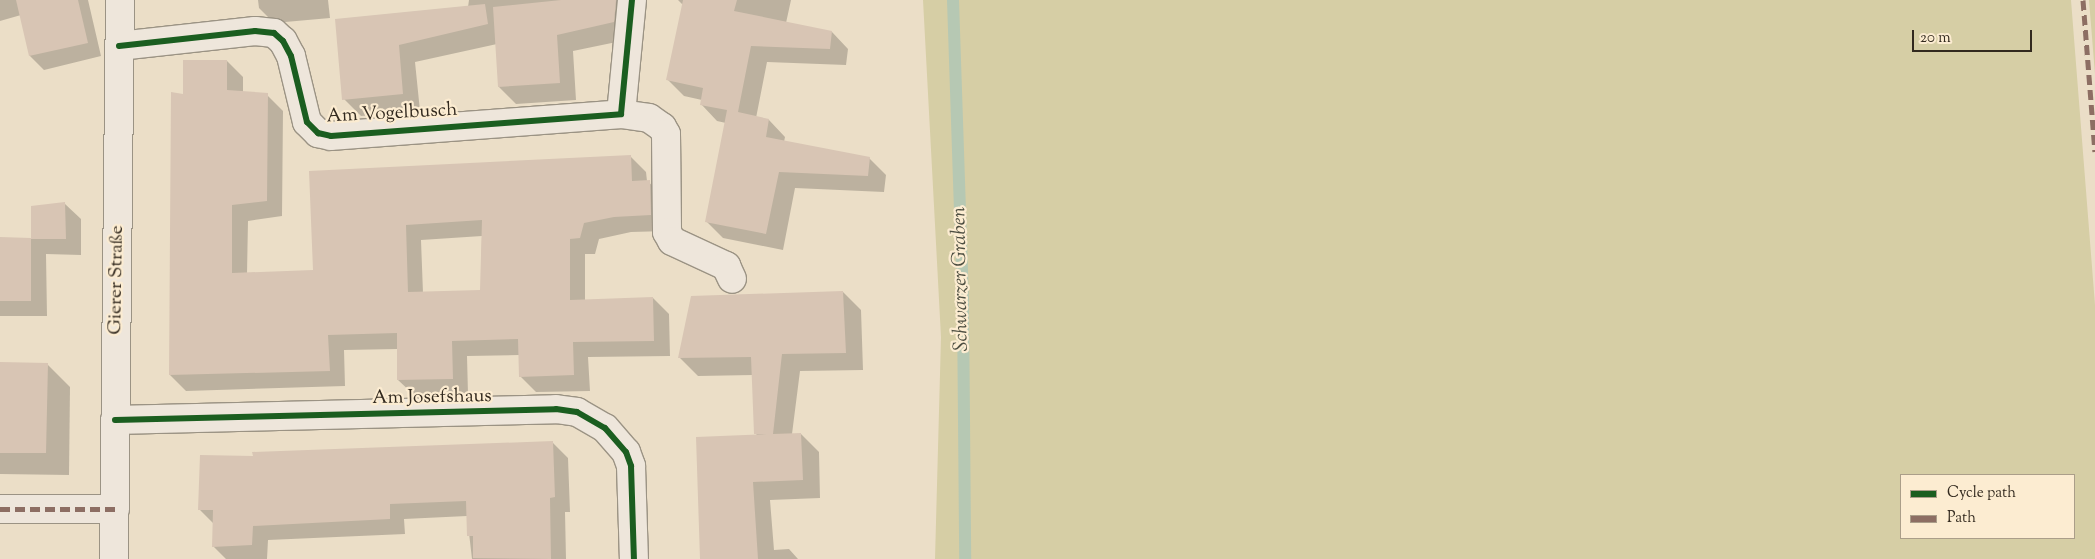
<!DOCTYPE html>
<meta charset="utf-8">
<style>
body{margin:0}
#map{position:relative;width:2095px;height:559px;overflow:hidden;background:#ebdec7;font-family:"Sorts Mill Goudy",serif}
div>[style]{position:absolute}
.green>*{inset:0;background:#d6cea5}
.shadow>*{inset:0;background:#0003}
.stream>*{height:12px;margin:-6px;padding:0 6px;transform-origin:6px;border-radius:6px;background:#b6c8b3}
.building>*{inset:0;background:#d8c5b4}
.roads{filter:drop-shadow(1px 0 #9b9384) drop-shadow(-1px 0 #9b9384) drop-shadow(0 1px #9b9384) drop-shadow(0 -1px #9b9384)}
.minor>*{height:28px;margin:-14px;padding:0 14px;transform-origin:14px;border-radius:14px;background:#eee6db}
.quiet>*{height:5px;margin-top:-2.5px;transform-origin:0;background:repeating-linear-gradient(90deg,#8d6e63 0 10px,transparent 0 15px)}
.cycleway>*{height:6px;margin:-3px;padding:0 3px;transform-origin:3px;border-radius:3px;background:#1b5e20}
span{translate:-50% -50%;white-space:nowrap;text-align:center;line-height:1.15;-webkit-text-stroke:4.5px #fcecd1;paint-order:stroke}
.street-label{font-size:19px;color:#32291e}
.water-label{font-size:20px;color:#4d4e41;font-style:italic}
.legend{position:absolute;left:1900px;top:474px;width:175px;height:65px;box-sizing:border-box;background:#fcecd1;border:1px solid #ab9e89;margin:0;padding:6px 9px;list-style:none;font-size:15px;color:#32291e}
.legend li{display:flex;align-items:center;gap:10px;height:25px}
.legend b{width:25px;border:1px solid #ab9e89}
.scale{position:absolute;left:1912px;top:30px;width:120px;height:22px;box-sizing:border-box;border:2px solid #32291e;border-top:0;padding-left:6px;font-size:15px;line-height:18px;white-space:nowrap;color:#32291e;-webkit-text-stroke:4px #fcecd1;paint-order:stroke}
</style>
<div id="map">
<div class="green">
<div style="clip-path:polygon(evenodd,923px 0,2071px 0,2095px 305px,2095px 559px,935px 559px,941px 337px,923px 0,2074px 475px,2074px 538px,1901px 538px,1901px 475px,2074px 475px)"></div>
<div style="clip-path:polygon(2089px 0,2095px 0,2095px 74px)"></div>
</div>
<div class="shadow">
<div style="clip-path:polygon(0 0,88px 0,101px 56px,44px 70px,30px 56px,21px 15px,0 21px)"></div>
<div style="clip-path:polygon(258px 0,328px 0,330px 18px,274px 23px,259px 8px)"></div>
<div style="clip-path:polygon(469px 0,617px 0,633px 16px,631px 39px,573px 51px,576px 100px,516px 104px,499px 87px,497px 44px,415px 62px,420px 111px,361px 116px,344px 99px,336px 20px,468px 7px)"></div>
<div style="clip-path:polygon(678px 0,791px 0,786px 23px,832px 32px,848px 49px,846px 65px,767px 62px,756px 118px,769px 120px,785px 137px,784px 142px,869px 158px,886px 175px,884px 192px,795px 188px,783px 250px,723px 238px,707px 222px,726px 123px,717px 121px,701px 104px,702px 100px,684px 96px,668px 80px,683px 5px)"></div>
<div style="clip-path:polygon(evenodd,227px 61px,243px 77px,243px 93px,267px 95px,283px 111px,282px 216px,248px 221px,247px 274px,314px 271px,310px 172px,630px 156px,646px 172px,647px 181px,666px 197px,667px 231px,631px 232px,599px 239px,595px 254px,585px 254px,585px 301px,653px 298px,669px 314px,670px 356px,588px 357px,590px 391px,536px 392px,520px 376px,519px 355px,467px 356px,468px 394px,414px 395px,398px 380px,398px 349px,344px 350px,345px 386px,186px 391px,170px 375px,184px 95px,227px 61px,482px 236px,481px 291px,423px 293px,421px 240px,482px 236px)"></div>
<div style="clip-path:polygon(65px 204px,81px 219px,81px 255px,46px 254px,47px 316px,0 316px,0 239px,32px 239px)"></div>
<div style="clip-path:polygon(843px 292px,861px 310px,863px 370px,800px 371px,792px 434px,801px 434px,819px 452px,820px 498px,770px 500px,774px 550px,789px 549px,798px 559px,701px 559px,758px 436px,755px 433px,753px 375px,698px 376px,680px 358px)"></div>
<div style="clip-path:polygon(0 363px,47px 364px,70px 387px,69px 475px,0 474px)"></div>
<div style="clip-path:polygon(553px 443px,568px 458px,570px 512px,565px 512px,566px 559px,472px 559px,467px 516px,404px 519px,405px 534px,268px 540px,267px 559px,226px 559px,213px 546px,214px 524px,200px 510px,254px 458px)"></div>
</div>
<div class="stream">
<div style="left:953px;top:0;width:305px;rotate:88.1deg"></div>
<div style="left:963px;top:305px;width:254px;rotate:89.5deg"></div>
</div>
<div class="building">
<div style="clip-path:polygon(16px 0,78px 0,88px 43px,29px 56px)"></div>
<div style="clip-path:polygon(561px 0,616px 0,614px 22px,557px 35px,560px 83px,498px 87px,493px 7px)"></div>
<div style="clip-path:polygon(683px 0,737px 0,734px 11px,832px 31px,830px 49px,751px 46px,738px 112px,769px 119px,766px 137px,870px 157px,868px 176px,779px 172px,766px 234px,705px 222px,727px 110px,700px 105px,703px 88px,666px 80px)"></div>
<div style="clip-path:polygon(485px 4px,488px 24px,399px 45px,403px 94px,342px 100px,335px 19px)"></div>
<div style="clip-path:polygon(evenodd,183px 60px,227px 60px,227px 90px,268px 93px,267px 201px,232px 205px,232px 273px,313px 270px,309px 171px,631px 155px,632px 181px,650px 180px,651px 215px,614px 217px,584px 223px,580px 238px,570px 239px,570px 300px,653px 297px,654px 341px,573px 342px,574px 375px,519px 377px,518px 339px,452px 341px,453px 379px,397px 380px,397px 333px,328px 335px,330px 371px,169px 375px,171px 92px,183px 94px,183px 60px,482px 220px,480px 290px,408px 292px,406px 225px,482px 220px)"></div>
<div style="clip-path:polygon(65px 202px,66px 239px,31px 239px,31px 301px,0 301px,0 237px,31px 238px,31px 206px)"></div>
<div style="clip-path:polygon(843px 291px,846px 353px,782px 354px,773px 434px,801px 433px,803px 480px,753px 482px,758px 559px,700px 559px,696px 437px,767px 434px,754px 434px,751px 357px,678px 358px,691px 296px)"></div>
<div style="clip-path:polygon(0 362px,48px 363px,46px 453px,0 453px)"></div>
<div style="clip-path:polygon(553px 441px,555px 497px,550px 498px,551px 559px,473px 558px,473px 536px,467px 536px,466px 501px,390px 504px,390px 519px,253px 526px,252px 545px,212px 547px,213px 510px,198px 510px,200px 455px,253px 456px,252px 452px)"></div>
</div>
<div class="roads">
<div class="minor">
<div style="left:119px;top:46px;width:137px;rotate:-6.3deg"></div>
<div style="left:255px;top:31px;width:19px;rotate:6deg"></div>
<div style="left:274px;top:33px;width:12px;rotate:42deg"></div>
<div style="left:283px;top:41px;width:17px;rotate:62deg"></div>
<div style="left:291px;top:56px;width:68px;rotate:76.4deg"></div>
<div style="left:307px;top:122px;width:16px;rotate:45deg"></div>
<div style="left:318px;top:133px;width:13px;rotate:13deg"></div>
<div style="left:331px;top:136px;width:291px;rotate:-4.3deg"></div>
<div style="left:621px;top:114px;width:115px;rotate:-84.5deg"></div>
<div style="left:621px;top:114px;width:28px;rotate:8deg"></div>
<div style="left:649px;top:118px;width:16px;rotate:35deg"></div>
<div style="left:662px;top:127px;width:8px;rotate:60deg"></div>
<div style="left:666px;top:134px;width:98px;rotate:89.4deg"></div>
<div style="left:667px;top:232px;width:10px;rotate:61deg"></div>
<div style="left:672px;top:241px;width:60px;rotate:24.8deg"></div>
<div style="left:726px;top:266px;width:14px;rotate:65deg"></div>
<div style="left:115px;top:420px;width:441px;rotate:-1.4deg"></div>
<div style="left:556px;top:409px;width:21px;rotate:8deg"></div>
<div style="left:577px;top:412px;width:32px;rotate:30deg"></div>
<div style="left:605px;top:428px;width:32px;rotate:49deg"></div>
<div style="left:626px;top:452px;width:15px;rotate:70deg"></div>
<div style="left:631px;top:466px;width:93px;rotate:88.2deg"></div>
<div style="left:0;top:509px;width:115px"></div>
<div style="left:114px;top:559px;width:559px;rotate:-89.39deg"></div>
</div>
</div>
<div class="quiet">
<div style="left:2083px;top:0;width:152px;rotate:85.5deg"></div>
<div style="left:0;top:509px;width:115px"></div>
</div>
<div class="cycleway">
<div style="left:119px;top:46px;width:137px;rotate:-6.3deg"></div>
<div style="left:255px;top:31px;width:19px;rotate:6deg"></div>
<div style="left:274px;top:33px;width:12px;rotate:42deg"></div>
<div style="left:283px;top:41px;width:17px;rotate:62deg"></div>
<div style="left:291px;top:56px;width:68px;rotate:76.4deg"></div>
<div style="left:307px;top:122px;width:16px;rotate:45deg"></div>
<div style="left:318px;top:133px;width:13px;rotate:13deg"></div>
<div style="left:331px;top:136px;width:291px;rotate:-4.3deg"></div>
<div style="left:621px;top:114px;width:115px;rotate:-84.5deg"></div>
<div style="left:115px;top:420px;width:441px;rotate:-1.4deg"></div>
<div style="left:556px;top:409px;width:21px;rotate:8deg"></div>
<div style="left:577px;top:412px;width:32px;rotate:30deg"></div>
<div style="left:605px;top:428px;width:32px;rotate:49deg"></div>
<div style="left:626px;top:452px;width:15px;rotate:70deg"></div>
<div style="left:631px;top:466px;width:93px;rotate:88.2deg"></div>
</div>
<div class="street-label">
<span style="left:392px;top:114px;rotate:-3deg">Am Vogelbusch</span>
<span style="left:117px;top:280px;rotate:-89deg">Gierer Straße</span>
<span style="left:432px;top:398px;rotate:-1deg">Am Josefshaus</span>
</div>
<div class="water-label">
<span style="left:961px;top:279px;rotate:-91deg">Schwarzer Graben</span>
</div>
<ul class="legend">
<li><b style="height:6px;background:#1b5e20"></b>Cycle path</li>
<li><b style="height:6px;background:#8d6e63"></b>Path</li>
</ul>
<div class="scale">20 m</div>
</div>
